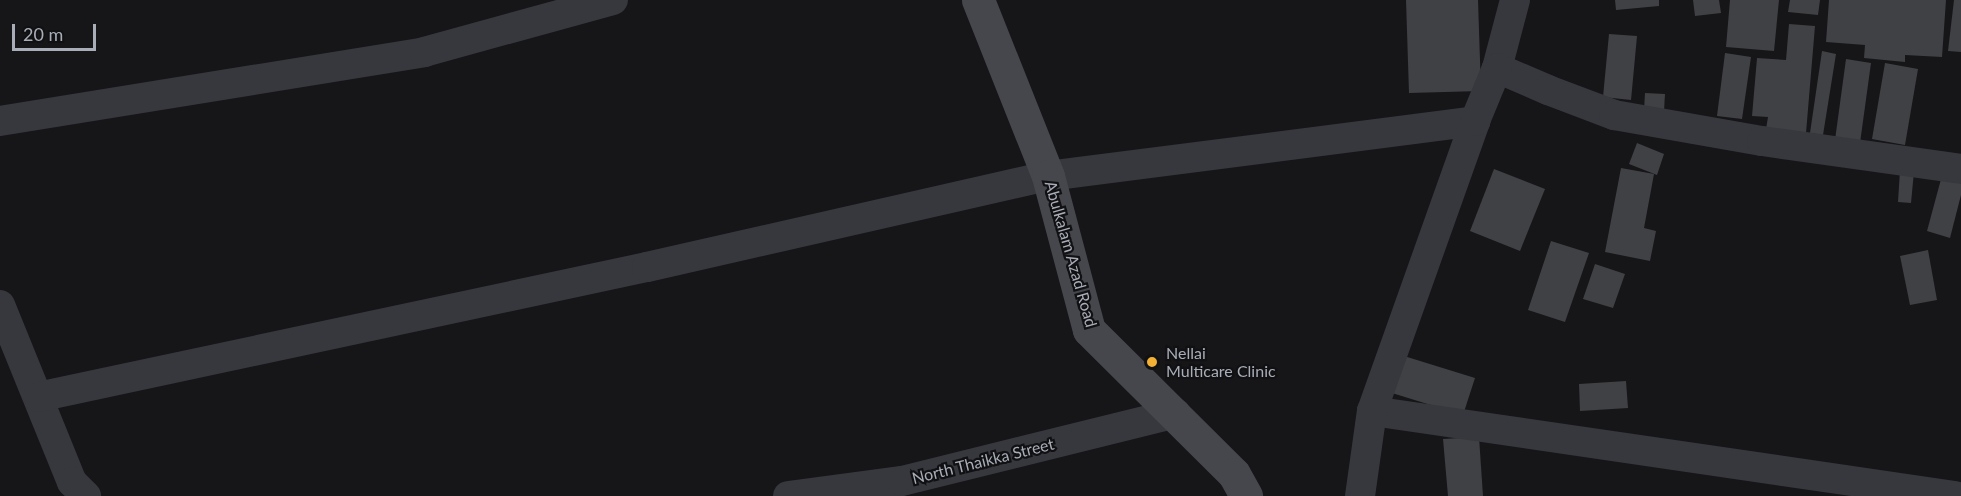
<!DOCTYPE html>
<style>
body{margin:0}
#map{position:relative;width:1961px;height:496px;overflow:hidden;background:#161618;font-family:Lato,sans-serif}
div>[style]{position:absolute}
.building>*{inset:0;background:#404145}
.street>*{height:30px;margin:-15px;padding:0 15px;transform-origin:15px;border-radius:15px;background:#37383d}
.secondary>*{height:33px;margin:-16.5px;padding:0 16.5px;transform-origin:16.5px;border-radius:16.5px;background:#45474d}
.dots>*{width:16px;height:16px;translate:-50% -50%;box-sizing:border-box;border:3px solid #111113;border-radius:50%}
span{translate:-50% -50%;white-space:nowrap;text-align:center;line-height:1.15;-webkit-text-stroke:4.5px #111113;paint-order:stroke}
.street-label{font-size:16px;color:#a8adb8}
.poi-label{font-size:16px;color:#a8adb8}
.left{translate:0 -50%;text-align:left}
.scale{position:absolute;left:12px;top:24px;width:84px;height:27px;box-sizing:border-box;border:3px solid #a8adb8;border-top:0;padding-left:8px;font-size:18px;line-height:21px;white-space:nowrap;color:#a8adb8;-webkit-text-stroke:4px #111113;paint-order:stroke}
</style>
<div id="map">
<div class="building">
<div style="clip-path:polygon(1406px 0,1478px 0,1481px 91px,1409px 93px)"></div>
<div style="clip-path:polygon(1615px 0,1659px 0,1659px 6px,1616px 10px)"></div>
<div style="clip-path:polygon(1693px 0,1719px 0,1721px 13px,1695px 16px)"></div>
<div style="clip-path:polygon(1730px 0,1779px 0,1774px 51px,1726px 47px)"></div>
<div style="clip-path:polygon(1790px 0,1820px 0,1818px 15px,1788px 12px)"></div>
<div style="clip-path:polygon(1829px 0,1946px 0,1942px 57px,1905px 55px,1905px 62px,1864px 58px,1865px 45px,1826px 42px)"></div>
<div style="clip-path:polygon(1954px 0,1961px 0,1961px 52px,1948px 51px)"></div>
<div style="clip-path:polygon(1789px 24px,1815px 26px,1806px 133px,1766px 129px,1768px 117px,1752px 116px,1757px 58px,1786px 60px)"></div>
<div style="clip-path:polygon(1609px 34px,1637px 36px,1631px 100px,1603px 97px)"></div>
<div style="clip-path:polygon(1822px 51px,1836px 54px,1823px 135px,1810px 133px)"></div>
<div style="clip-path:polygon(1725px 53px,1751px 57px,1742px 119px,1717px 116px)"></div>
<div style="clip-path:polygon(1846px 59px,1871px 63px,1860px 143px,1835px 140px)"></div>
<div style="clip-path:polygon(1885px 63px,1918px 69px,1905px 145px,1872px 139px)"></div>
<div style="clip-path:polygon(1645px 93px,1665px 94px,1664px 111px,1644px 110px)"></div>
<div style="clip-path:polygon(1637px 143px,1664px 154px,1657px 175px,1629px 164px)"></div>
<div style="clip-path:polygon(1621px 168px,1654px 174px,1644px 228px,1656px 231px,1650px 261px,1605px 252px)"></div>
<div style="clip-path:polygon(1944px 168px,1961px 173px,1961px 195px,1950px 238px,1927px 231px)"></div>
<div style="clip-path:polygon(1494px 169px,1545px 189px,1520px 251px,1470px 231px)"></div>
<div style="clip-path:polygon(1900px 170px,1914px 171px,1911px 203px,1898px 202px)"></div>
<div style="clip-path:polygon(1551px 241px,1589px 253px,1565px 322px,1528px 310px)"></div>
<div style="clip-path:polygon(1928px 250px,1937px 300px,1910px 305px,1900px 256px)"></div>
<div style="clip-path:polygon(1595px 264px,1625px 274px,1613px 308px,1583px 299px)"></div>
<div style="clip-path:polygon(1404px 356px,1475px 378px,1463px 415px,1392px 393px)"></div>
<div style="clip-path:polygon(1626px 381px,1628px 408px,1580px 411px,1579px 384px)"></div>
<div style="clip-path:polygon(1479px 437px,1483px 496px,1448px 496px,1443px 439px)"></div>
</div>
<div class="street">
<div style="left:1515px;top:0;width:70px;rotate:104.8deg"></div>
<div style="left:1497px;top:68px;width:56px;rotate:23.3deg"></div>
<div style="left:1548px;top:90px;width:71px;rotate:20.7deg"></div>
<div style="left:1614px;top:115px;width:150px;rotate:10deg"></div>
<div style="left:1762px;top:141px;width:201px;rotate:8deg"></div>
<div style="left:0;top:121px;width:430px;rotate:-9.2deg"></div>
<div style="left:424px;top:52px;width:196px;rotate:-15.4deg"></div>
<div style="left:0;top:305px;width:191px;rotate:67.9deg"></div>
<div style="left:72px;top:482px;width:20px;rotate:45deg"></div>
<div style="left:38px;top:397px;width:623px;rotate:-12.05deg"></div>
<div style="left:647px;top:267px;width:411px;rotate:-12.8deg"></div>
<div style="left:1048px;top:176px;width:431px;rotate:-7.3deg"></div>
<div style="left:1372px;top:411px;width:589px;rotate:8.3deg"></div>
<div style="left:788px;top:496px;width:115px;rotate:-7.5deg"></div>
<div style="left:902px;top:481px;width:282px;rotate:-13.9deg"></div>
<div style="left:1360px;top:496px;width:86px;rotate:-82deg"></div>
<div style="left:1372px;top:411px;width:308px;rotate:-70.4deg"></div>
<div style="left:1475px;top:121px;width:57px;rotate:-67.5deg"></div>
</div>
<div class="secondary">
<div style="left:978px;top:0;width:189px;rotate:68.3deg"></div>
<div style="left:1048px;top:176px;width:159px;rotate:75.1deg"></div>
<div style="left:1089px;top:330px;width:204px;rotate:44.8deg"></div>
<div style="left:1234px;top:474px;width:25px;rotate:61deg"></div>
</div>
<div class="dots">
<div style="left:1152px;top:362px;background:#f2b134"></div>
</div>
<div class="street-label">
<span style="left:1071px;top:254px;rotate:74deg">Abulkalam Azad Road</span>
<span style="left:983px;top:461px;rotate:-14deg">North Thaikka Street</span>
</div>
<div class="poi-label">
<span class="left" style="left:1166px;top:362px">Nellai<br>Multicare Clinic</span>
</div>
<div class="scale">20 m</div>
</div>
